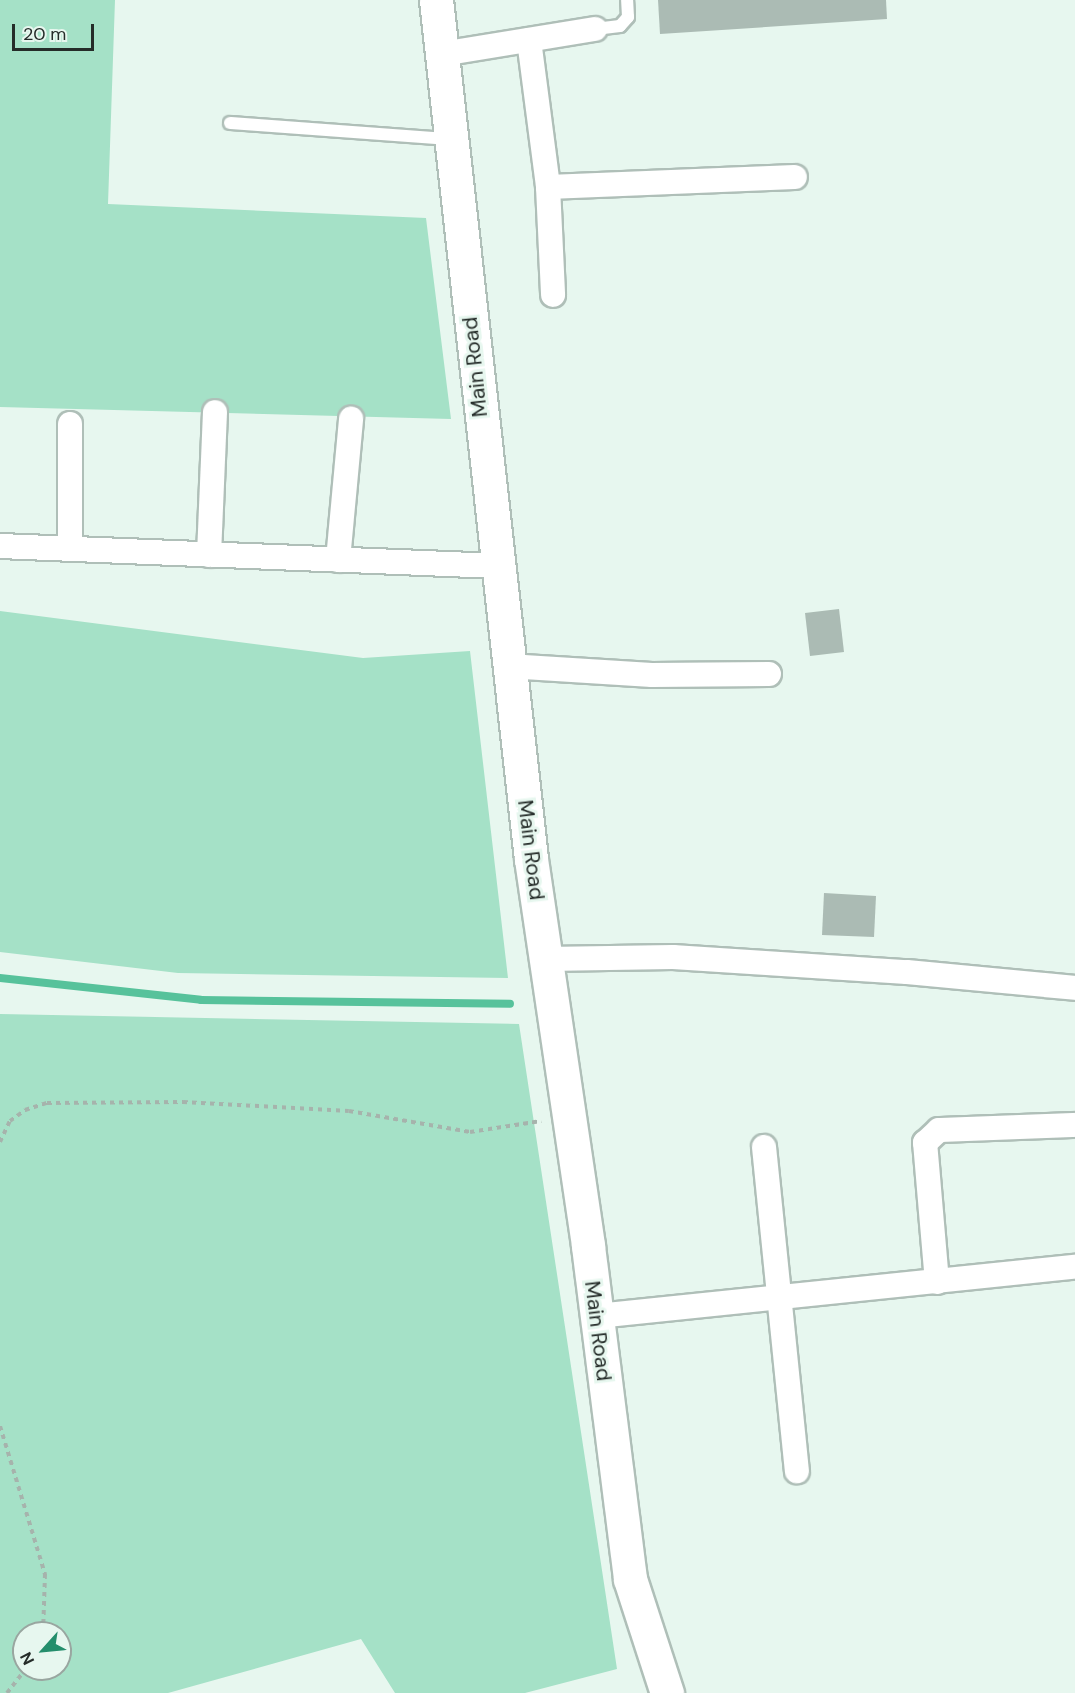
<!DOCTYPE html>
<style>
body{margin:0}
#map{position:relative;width:1075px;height:1693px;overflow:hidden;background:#e7f7ef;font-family:"DM Sans",sans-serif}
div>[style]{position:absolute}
.green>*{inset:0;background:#a5e1c7}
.stream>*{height:8px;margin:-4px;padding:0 4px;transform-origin:4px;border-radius:4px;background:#57c29b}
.building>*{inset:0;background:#abbbb4}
.path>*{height:4px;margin-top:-2px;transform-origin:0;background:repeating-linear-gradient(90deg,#a6b3ac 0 4.5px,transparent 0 9px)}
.roads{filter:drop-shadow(2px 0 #afbfb8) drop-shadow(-2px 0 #afbfb8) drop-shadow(0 2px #afbfb8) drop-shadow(0 -2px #afbfb8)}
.lane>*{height:12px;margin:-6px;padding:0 6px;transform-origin:6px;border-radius:6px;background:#fff}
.street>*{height:24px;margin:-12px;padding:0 12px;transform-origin:12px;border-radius:12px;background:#fff}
.secondary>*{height:33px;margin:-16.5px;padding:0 16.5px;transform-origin:16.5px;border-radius:16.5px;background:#fff}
span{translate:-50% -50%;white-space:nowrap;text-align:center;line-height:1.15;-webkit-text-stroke:6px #e7f7ef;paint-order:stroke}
.street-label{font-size:21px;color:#252c29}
.north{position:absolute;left:12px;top:1621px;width:60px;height:60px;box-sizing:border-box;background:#e7f7ef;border:2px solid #99a6a0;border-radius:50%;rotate:243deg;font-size:16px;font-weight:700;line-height:24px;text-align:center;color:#252c29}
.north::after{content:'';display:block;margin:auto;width:21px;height:27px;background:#248e6c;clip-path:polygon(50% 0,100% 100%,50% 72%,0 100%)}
.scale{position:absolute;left:12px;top:24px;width:82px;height:27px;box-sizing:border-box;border:3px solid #252c29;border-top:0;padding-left:8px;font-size:18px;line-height:21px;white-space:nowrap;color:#252c29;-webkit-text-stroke:4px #e7f7ef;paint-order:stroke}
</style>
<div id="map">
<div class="green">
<div style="clip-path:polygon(0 0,115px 0,108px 204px,426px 218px,451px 419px,0 407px)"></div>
<div style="clip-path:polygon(0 611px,363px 658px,470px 651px,508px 978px,178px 973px,0 952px)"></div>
<div style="clip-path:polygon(evenodd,0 1014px,519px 1024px,617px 1669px,525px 1693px,395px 1693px,361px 1639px,168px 1693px,0 1693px,0 1014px,24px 1633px,60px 1633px,60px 1669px,24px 1669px,24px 1633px)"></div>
</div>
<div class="stream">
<div style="left:0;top:978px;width:202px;rotate:6.2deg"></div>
<div style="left:201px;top:1000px;width:309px;rotate:0.7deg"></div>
</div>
<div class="building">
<div style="clip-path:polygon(658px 0,886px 0,887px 19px,660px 34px)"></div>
<div style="clip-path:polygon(839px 609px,844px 652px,810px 656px,805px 613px)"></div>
<div style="clip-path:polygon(824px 893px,876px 896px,874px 937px,822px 935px)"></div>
</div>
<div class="path">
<div style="left:0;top:1142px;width:23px;rotate:-65deg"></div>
<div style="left:10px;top:1121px;width:19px;rotate:-36deg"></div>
<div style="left:25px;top:1110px;width:23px;rotate:-18deg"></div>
<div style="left:47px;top:1103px;width:136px;rotate:-0.4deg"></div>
<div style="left:183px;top:1102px;width:166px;rotate:3.1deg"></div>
<div style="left:349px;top:1111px;width:123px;rotate:9.8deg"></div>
<div style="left:470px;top:1132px;width:72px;rotate:-8.8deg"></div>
<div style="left:0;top:1426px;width:155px;rotate:73.1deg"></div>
<div style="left:45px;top:1574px;width:59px;rotate:91.9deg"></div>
<div style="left:7px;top:1693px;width:31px;rotate:-52deg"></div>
</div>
<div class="roads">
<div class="lane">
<div style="left:595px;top:29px;width:25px;rotate:-7deg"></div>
<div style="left:620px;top:26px;width:12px;rotate:-48deg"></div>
<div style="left:628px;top:17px;width:17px;rotate:-93deg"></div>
<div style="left:230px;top:123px;width:221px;rotate:4.2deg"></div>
</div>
<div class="street">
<div style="left:529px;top:40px;width:148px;rotate:82.6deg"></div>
<div style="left:548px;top:187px;width:108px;rotate:87.3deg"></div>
<div style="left:442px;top:54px;width:155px;rotate:-9.3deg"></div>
<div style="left:548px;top:187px;width:247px;rotate:-2.3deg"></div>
<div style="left:0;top:546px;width:497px;rotate:2.3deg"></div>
<div style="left:70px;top:549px;width:125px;rotate:-90deg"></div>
<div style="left:209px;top:555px;width:143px;rotate:-87.6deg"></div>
<div style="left:338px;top:560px;width:142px;rotate:-84.7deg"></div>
<div style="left:508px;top:666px;width:144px;rotate:3.6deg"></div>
<div style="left:652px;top:675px;width:117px;rotate:-0.5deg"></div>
<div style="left:546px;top:959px;width:127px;rotate:-0.9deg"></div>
<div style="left:673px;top:957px;width:234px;rotate:3.7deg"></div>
<div style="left:907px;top:972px;width:169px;rotate:5.4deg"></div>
<div style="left:764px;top:1147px;width:326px;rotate:84.2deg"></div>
<div style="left:937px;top:1282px;width:140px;rotate:-94.9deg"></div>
<div style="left:925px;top:1143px;width:19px;rotate:-43deg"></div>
<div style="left:939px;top:1130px;width:136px;rotate:-2.1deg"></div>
<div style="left:597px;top:1316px;width:481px;rotate:-5.9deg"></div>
</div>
<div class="secondary">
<div style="left:436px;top:0;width:864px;rotate:83.69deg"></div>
<div style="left:531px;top:859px;width:391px;rotate:81.6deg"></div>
<div style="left:588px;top:1246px;width:336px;rotate:82.8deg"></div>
<div style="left:630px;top:1579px;width:120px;rotate:72deg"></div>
</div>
</div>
<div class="street-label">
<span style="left:475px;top:367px;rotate:-96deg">Main Road</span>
<span style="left:531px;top:850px;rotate:83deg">Main Road</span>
<span style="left:598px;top:1331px;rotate:83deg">Main Road</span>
</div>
<div class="north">N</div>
<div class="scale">20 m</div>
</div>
